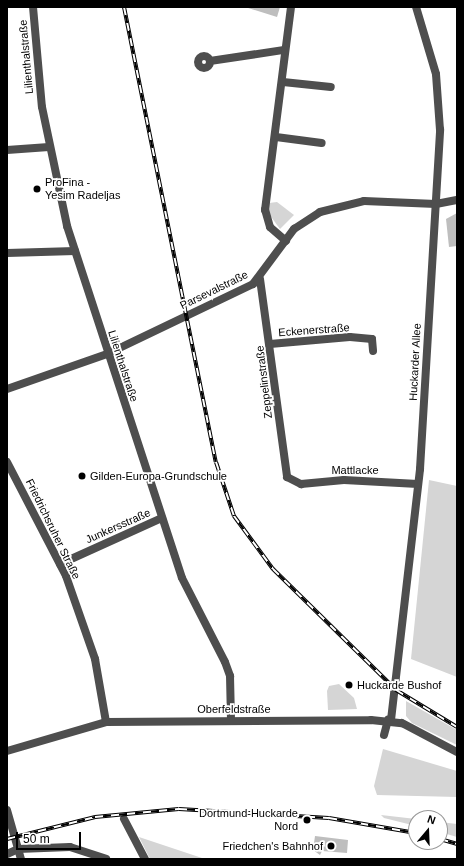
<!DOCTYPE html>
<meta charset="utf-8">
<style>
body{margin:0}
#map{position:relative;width:464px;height:866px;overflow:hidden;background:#fff;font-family:Arial,sans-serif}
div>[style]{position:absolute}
.green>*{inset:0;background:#d5d5d5}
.building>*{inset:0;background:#bebebe}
.minor>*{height:8px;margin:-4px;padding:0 4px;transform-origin:4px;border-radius:4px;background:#4e4e4e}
.minor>.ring{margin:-4px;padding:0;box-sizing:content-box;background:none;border:8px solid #4e4e4e;border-radius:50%}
.tertiary>*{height:8px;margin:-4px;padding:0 4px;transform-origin:4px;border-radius:4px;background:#4e4e4e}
.rail>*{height:4px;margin-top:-2px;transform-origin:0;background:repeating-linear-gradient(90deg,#fff 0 8px,#000 0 16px);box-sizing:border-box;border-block:1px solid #000}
.dots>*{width:11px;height:11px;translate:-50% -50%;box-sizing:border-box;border:2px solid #fff;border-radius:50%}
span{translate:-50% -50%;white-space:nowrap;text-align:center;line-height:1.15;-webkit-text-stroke:3.5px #fff;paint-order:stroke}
.street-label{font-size:11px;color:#000}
.poi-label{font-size:11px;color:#000}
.left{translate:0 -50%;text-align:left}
.right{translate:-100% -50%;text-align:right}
.frame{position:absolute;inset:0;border:8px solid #000;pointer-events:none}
.north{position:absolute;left:408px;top:810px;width:40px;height:40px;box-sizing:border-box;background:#fff;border:1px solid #999;border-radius:50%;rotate:19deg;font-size:11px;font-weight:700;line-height:16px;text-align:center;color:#000}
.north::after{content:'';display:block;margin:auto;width:14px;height:18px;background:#000;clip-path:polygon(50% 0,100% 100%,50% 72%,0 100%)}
.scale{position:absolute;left:16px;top:832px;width:65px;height:18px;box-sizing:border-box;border:2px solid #000;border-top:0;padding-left:5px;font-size:12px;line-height:14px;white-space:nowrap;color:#000;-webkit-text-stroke:3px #fff;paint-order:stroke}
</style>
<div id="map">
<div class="green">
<div style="clip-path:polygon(277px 202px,294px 215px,280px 229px,269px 214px,269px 203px)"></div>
<div style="clip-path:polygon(429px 480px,457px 486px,457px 677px,411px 659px)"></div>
<div style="clip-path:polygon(339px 684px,354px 698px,357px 709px,328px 710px,327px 691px,329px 686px)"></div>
<div style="clip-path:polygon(406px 701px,457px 730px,457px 745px,412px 723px,406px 716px)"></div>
<div style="clip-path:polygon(383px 749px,457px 771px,457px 797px,377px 795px,374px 786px)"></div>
<div style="clip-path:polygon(381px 815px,416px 819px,416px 826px,384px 818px)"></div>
<div style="clip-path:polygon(440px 822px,457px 824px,457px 837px,440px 832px)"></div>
<div style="clip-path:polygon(139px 837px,205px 859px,150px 859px)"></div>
</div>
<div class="building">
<div style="clip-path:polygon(245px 7px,280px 7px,277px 17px)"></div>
<div style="clip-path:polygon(457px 213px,457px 246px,449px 247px,446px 219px)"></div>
<div style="clip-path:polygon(315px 836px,348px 840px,347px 853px,322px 851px,320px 855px,313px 850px)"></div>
</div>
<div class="minor">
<div style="left:33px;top:7px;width:100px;rotate:84.9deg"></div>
<div style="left:42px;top:107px;width:122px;rotate:78.1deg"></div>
<div style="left:67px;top:226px;width:370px;rotate:71.9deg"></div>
<div style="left:182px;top:578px;width:94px;rotate:62.9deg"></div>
<div style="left:225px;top:662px;width:15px;rotate:70deg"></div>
<div style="left:230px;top:676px;width:44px;rotate:88.7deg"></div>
<div class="ring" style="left:198px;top:56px;width:4px;height:4px"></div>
<div style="left:210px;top:61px;width:75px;rotate:-8.5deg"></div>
<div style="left:283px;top:82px;width:48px;rotate:5.9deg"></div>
<div style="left:276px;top:137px;width:46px;rotate:7.4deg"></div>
<div style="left:7px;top:150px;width:42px;rotate:-4.1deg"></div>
<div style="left:286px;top:241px;width:21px;rotate:-139deg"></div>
<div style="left:270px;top:227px;width:18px;rotate:-106deg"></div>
<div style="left:265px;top:210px;width:205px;rotate:-82.7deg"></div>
<div style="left:7px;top:253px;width:68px;rotate:-1.7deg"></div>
<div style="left:260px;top:279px;width:200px;rotate:82.2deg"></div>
<div style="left:287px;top:477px;width:16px;rotate:27deg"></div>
<div style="left:301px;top:484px;width:43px;rotate:-5.3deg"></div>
<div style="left:344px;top:480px;width:74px;rotate:3.1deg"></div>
<div style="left:270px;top:344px;width:80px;rotate:-5deg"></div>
<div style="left:350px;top:337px;width:22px;rotate:5deg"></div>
<div style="left:372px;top:339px;width:12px;rotate:85deg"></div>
<div style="left:7px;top:389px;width:106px;rotate:-19.3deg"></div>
<div style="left:107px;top:354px;width:162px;rotate:-25.6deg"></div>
<div style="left:253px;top:284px;width:69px;rotate:-53.3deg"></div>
<div style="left:294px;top:229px;width:31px;rotate:-33deg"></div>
<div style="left:320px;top:212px;width:45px;rotate:-14deg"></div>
<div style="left:364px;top:201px;width:72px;rotate:2.4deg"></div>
<div style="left:436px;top:204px;width:21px;rotate:-11deg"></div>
<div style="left:7px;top:462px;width:128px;rotate:62.6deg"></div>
<div style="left:66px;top:576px;width:88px;rotate:70.7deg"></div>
<div style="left:95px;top:659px;width:64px;rotate:80.1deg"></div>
<div style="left:60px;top:564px;width:112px;rotate:-24.3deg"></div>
<div style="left:391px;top:720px;width:253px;rotate:-83.4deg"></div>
<div style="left:420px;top:469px;width:340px;rotate:-86.6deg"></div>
<div style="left:440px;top:130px;width:56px;rotate:-94.1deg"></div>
<div style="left:436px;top:74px;width:70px;rotate:-106.6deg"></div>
<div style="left:384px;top:735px;width:16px;rotate:-75deg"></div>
<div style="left:7px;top:751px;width:103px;rotate:-16.3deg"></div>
<div style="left:106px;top:722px;width:265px;rotate:-0.4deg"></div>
<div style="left:371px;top:720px;width:31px;rotate:6deg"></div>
<div style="left:402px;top:723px;width:62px;rotate:27.8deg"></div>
<div style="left:124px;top:819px;width:45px;rotate:62.3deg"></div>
<div style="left:7px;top:854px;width:12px;rotate:-24deg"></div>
<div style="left:18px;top:849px;width:52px;rotate:-2.2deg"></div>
<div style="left:70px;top:847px;width:38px;rotate:18deg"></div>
</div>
<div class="tertiary">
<div style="left:7px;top:810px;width:51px;rotate:74.1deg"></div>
</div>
<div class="rail">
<div style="left:124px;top:7px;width:464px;rotate:78.6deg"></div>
<div style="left:216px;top:462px;width:57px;rotate:71.6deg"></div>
<div style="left:234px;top:516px;width:66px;rotate:53.7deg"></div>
<div style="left:273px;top:569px;width:173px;rotate:44.5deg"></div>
<div style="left:396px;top:690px;width:71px;rotate:31.2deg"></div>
<div style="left:7px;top:839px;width:91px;rotate:-14deg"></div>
<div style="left:95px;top:817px;width:84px;rotate:-5.4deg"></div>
<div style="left:179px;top:809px;width:150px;rotate:3.4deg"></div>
<div style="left:329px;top:818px;width:88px;rotate:9.8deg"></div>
<div style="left:440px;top:839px;width:18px;rotate:16deg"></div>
</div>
<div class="dots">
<div style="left:37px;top:189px;background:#000"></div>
<div style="left:82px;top:476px;background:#000"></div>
<div style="left:349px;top:685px;background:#000"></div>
<div style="left:307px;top:820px;background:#000"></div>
<div style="left:331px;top:846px;background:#000"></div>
</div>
<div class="street-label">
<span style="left:26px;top:57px;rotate:-95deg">Lilienthalstraße</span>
<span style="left:214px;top:290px;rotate:-26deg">Parsevalstraße</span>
<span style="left:314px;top:330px;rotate:-4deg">Eckenerstraße</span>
<span style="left:415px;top:362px;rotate:-87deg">Huckarder Allee</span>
<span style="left:123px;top:366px;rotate:72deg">Lilienthalstraße</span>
<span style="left:264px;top:382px;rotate:-97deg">Zeppelinstraße</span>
<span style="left:355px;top:470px">Mattlacke</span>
<span style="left:118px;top:526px;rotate:-24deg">Junkersstraße</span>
<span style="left:53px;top:529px;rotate:64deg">Friedrichsruher Straße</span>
<span style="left:234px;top:709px">Oberfeldstraße</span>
</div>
<div class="poi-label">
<span class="left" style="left:45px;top:189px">ProFina -<br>Yesim Radeljas</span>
<span class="left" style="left:90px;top:476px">Gilden-Europa-Grundschule</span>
<span class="left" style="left:357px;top:685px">Huckarde Bushof</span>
<span class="right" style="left:298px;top:820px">Dortmund-Huckarde<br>Nord</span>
<span class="right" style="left:323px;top:846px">Friedchen's Bahnhof</span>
</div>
<div class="frame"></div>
<div class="north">N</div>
<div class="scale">50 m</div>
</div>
